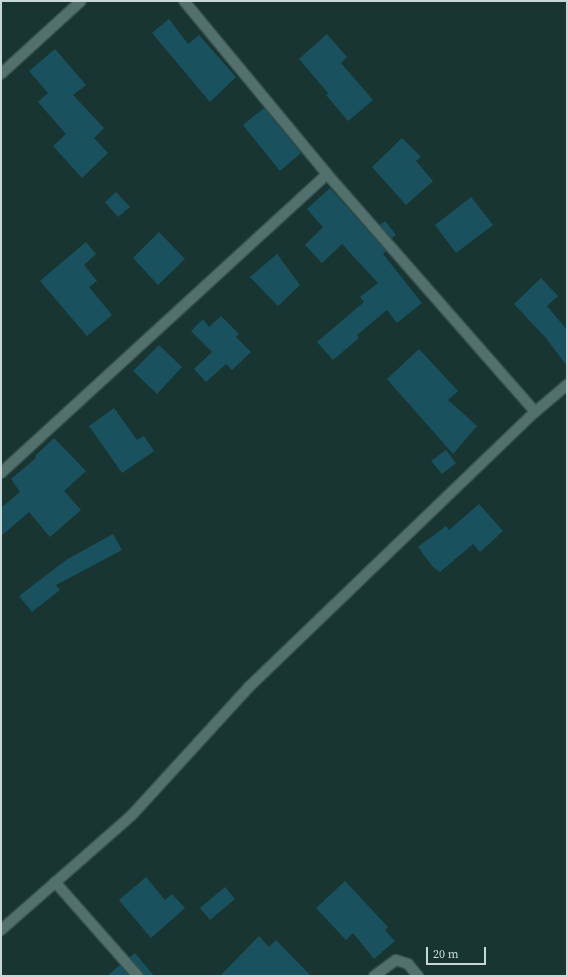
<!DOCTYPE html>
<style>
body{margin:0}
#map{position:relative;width:568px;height:977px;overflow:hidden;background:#183532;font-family:"Source Serif 4",serif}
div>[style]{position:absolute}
.building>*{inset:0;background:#19525e}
.roads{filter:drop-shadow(1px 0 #38514f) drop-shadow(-1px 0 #38514f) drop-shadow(0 1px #38514f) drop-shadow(0 -1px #38514f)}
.minor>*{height:10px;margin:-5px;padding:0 5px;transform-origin:5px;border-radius:5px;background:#52706c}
span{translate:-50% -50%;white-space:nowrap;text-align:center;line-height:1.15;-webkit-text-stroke:3.5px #183532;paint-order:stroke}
.frame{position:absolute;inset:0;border:2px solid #c8d8d6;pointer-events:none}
.scale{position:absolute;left:426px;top:947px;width:60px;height:18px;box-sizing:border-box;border:2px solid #c8d8d6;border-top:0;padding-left:5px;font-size:12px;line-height:14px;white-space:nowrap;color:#c8d8d6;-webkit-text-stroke:3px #183532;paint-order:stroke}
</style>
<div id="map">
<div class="building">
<div style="clip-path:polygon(169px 19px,188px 44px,199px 35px,236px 77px,210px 102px,152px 33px)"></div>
<div style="clip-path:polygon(327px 34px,347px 57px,341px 63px,373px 100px,348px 121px,326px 95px,328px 93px,299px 59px)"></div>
<div style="clip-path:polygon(55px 49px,86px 85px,73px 95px,104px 128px,94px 138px,108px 153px,82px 178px,53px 146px,66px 134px,38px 102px,48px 93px,29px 71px)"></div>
<div style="clip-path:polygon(264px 108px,301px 153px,280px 171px,243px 125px)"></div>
<div style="clip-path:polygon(402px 138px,421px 157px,416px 161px,433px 181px,406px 205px,372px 167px)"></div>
<div style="clip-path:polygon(330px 188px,386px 251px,383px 254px,422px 303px,397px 323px,387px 310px,357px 335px,359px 338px,333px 360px,317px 342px,364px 302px,360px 297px,378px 283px,342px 244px,322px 263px,305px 245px,323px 227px,307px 209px)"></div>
<div style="clip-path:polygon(116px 192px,130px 207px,118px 217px,105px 202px)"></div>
<div style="clip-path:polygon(471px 197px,493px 225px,456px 253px,435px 225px)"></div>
<div style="clip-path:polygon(385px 221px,396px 235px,392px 238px,380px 225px)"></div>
<div style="clip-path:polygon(159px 232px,185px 259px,158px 285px,133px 258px)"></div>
<div style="clip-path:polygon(86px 242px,96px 254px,84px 265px,97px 281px,89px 287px,112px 315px,87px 336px,40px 281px)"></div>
<div style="clip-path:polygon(277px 254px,300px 285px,278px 306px,250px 277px)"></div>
<div style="clip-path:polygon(541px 278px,558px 296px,547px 306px,567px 330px,567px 366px,546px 338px,514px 304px)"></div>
<div style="clip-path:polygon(221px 316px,239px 334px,236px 337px,251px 352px,232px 370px,226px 364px,206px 382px,194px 369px,212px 352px,191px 331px,203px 319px,209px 327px)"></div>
<div style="clip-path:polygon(159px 345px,182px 367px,157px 394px,133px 371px)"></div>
<div style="clip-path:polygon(419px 349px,458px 391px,448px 400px,477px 426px,453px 454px,387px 379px)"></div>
<div style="clip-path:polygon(114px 408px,137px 440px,144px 436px,154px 451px,122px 473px,89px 426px)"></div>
<div style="clip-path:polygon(54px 438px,86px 471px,64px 491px,81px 510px,50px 537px,29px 512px,1px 536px,1px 508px,20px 492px,11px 479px,36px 458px,35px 456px)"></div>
<div style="clip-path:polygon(446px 450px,456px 463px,442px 474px,431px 461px)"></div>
<div style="clip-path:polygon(479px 504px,503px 531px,480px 552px,473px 544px,440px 572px,433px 567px,418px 547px,446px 526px,449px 530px)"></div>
<div style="clip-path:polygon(113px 534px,122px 550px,56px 585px,60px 590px,32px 612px,19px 596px,66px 560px)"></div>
<div style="clip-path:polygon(146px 877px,165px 900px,172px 894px,185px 908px,151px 938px,119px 900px)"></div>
<div style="clip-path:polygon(345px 881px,388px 927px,385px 930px,395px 941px,374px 959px,353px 933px,346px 940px,316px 908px)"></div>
<div style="clip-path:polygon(225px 887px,235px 899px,210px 920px,200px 908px)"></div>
<div style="clip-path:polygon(259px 936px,269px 947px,276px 940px,311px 976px,220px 976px)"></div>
<div style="clip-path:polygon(135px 953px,154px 976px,144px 976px,130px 957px)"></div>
<div style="clip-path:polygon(120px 965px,129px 976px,107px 976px)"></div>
</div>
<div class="roads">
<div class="minor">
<div style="left:184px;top:1px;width:224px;rotate:50.4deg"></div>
<div style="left:327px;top:174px;width:316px;rotate:48.8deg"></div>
<div style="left:1px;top:74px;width:108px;rotate:-42.4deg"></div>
<div style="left:1px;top:473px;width:442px;rotate:-42.5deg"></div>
<div style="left:55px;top:882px;width:125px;rotate:48.6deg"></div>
<div style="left:1px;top:930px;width:174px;rotate:-41.3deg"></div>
<div style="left:132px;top:815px;width:173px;rotate:-47.6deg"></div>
<div style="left:249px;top:687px;width:397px;rotate:-43.9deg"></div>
<div style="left:535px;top:412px;width:42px;rotate:-40.2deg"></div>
<div style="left:374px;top:976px;width:27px;rotate:-36deg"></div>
<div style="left:396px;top:960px;width:13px;rotate:18deg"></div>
<div style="left:408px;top:964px;width:16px;rotate:50deg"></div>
</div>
</div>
<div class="frame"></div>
<div class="scale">20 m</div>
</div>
